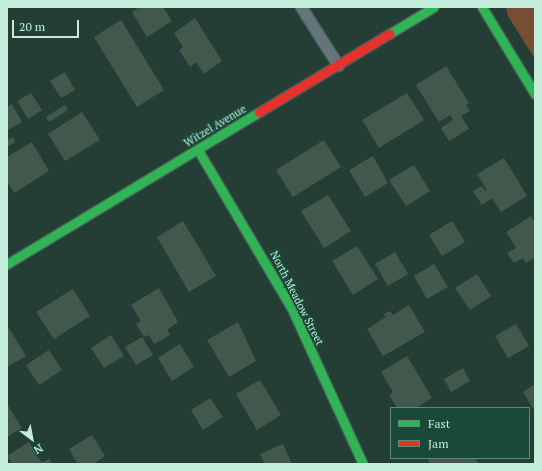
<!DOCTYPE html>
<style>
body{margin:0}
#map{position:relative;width:542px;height:471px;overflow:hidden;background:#243e36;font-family:"PT Serif",serif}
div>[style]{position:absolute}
.green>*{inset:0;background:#774e34}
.building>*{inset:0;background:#43584d}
.roads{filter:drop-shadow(1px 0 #435c53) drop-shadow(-1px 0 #435c53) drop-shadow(0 1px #435c53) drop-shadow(0 -1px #435c53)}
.lane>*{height:11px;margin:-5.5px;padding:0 5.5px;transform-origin:5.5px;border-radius:5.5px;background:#64767c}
.fast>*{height:9px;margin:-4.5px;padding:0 4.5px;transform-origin:4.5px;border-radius:4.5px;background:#30b455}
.jam>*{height:9px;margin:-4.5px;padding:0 4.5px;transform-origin:4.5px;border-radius:4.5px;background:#e5322d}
span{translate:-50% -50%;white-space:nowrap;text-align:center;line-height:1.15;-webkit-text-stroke:4px #1a493a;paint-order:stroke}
.street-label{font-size:11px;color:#c3ecdb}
.frame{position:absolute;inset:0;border:8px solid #c3ecdb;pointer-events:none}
.legend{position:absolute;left:390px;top:407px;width:140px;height:52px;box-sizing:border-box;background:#1a493a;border:1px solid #5e8a7a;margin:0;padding:5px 7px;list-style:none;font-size:12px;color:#c3ecdb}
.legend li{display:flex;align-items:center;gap:8px;height:20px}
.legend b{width:20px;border:1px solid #5e8a7a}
.north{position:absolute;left:12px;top:419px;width:40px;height:40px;-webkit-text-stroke:3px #1a493a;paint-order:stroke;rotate:148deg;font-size:11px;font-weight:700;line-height:16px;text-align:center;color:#c3ecdb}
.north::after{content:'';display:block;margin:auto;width:14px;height:18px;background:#c3ecdb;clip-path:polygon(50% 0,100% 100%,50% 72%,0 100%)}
.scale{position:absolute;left:12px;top:20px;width:67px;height:18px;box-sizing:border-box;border:2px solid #c3ecdb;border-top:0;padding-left:5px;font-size:12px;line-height:14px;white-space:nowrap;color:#c3ecdb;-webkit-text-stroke:3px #1a493a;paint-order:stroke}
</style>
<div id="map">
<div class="green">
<div style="clip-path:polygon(506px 7px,535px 7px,535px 59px,508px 16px)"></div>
</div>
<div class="building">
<div style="clip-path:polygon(140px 7px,163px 7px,172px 21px,147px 37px,132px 12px)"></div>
<div style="clip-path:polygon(195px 18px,222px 61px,204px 74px,196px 62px,190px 67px,179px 50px,183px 47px,174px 33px)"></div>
<div style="clip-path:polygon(121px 20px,164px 90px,137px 107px,94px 37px)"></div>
<div style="clip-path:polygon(446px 66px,469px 103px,466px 105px,470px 111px,461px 116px,469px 129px,449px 141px,441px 128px,453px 120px,450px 115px,439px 122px,416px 85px)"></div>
<div style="clip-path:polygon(65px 72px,75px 90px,61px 98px,50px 81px)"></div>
<div style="clip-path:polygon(31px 93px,42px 110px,28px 119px,17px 101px)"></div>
<div style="clip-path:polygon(407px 93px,424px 120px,379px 148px,362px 120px)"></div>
<div style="clip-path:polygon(12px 104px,22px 122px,8px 130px,7px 107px)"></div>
<div style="clip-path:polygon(65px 105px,68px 110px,49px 122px,46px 117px)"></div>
<div style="clip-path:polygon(82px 112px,100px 140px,65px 161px,48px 134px)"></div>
<div style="clip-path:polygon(13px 137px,15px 142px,7px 147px,7px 140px)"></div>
<div style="clip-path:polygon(324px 140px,341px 167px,293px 197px,276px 170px)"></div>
<div style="clip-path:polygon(32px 142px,49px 171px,14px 193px,7px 181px,7px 157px)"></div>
<div style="clip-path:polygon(373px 156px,388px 183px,365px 197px,349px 170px)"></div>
<div style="clip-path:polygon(504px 158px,527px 196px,501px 212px,492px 198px,482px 205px,473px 191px,482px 186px,485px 191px,487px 190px,477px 174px)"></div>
<div style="clip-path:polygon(414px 165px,430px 191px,406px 206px,389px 180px)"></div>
<div style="clip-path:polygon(328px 195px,351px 231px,324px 248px,301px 211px)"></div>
<div style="clip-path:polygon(531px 216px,535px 222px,535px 257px,526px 263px,523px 258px,514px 263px,507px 253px,516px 248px,506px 232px)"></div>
<div style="clip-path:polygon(183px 221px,216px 276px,189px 292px,157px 237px)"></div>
<div style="clip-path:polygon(452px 221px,465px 242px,442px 256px,429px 235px)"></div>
<div style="clip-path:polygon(357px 246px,378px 279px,353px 295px,332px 261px)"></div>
<div style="clip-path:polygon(395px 252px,408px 274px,388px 286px,375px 264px)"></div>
<div style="clip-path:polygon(434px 264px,448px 287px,427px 299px,414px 276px)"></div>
<div style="clip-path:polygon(477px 274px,491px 296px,470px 310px,455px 288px)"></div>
<div style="clip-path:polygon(159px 288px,178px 322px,167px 330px,170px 335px,154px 344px,149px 335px,144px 337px,136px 324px,141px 321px,131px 305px)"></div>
<div style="clip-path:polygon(73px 289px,90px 316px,54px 339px,36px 312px)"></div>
<div style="clip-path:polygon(409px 305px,425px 332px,383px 356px,367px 329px,386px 317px,384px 314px,390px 311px,393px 315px)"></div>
<div style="clip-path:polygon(238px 322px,256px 361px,229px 377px,207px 340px)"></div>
<div style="clip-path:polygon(516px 324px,529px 346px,508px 358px,495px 336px)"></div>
<div style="clip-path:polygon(9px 328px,26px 356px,7px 367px,7px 329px)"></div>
<div style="clip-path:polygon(111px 335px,124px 356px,104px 368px,91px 348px)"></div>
<div style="clip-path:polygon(142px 337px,153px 355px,136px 365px,125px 347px)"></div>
<div style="clip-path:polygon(180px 344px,194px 367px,172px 381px,158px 358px)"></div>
<div style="clip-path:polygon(49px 350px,62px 370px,39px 385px,26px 365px)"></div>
<div style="clip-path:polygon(407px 356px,432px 398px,416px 408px,397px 408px,389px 395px,393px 392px,381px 372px)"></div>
<div style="clip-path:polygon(463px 368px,470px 381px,451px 392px,444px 379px)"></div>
<div style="clip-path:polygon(260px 380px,281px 415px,257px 430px,236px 394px)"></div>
<div style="clip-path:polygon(535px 384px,535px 412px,523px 392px)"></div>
<div style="clip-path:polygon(210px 398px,223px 417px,203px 430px,191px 410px)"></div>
<div style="clip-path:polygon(7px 404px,22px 428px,7px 437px)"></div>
<div style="clip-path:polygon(92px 435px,105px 456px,93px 464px,78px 464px,69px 449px)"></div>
<div style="clip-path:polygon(29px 442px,42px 463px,49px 459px,52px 464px,12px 464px,7px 456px)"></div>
<div style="clip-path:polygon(283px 444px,292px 464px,265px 464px,260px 454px)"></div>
<div style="clip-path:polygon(427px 458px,475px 458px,479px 464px,430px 464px)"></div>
</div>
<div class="roads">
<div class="lane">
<div style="left:301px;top:7px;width:69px;rotate:57.5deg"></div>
</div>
<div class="fast">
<div style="left:482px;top:7px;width:102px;rotate:58.7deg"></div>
<div style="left:389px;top:34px;width:52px;rotate:-31deg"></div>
<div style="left:198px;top:150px;width:182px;rotate:59.4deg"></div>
<div style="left:291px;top:307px;width:173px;rotate:65.4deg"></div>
<div style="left:7px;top:264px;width:294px;rotate:-31.1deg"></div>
</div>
<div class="jam">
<div style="left:259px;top:112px;width:152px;rotate:-31deg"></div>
</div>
</div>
<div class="street-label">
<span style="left:215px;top:126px;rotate:-31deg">Witzel Avenue</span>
<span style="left:297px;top:298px;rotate:63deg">North Meadow Street</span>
</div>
<div class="frame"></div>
<ul class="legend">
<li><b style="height:5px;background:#30b455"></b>Fast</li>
<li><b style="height:5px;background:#e5322d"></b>Jam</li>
</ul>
<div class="north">N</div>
<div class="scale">20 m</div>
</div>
